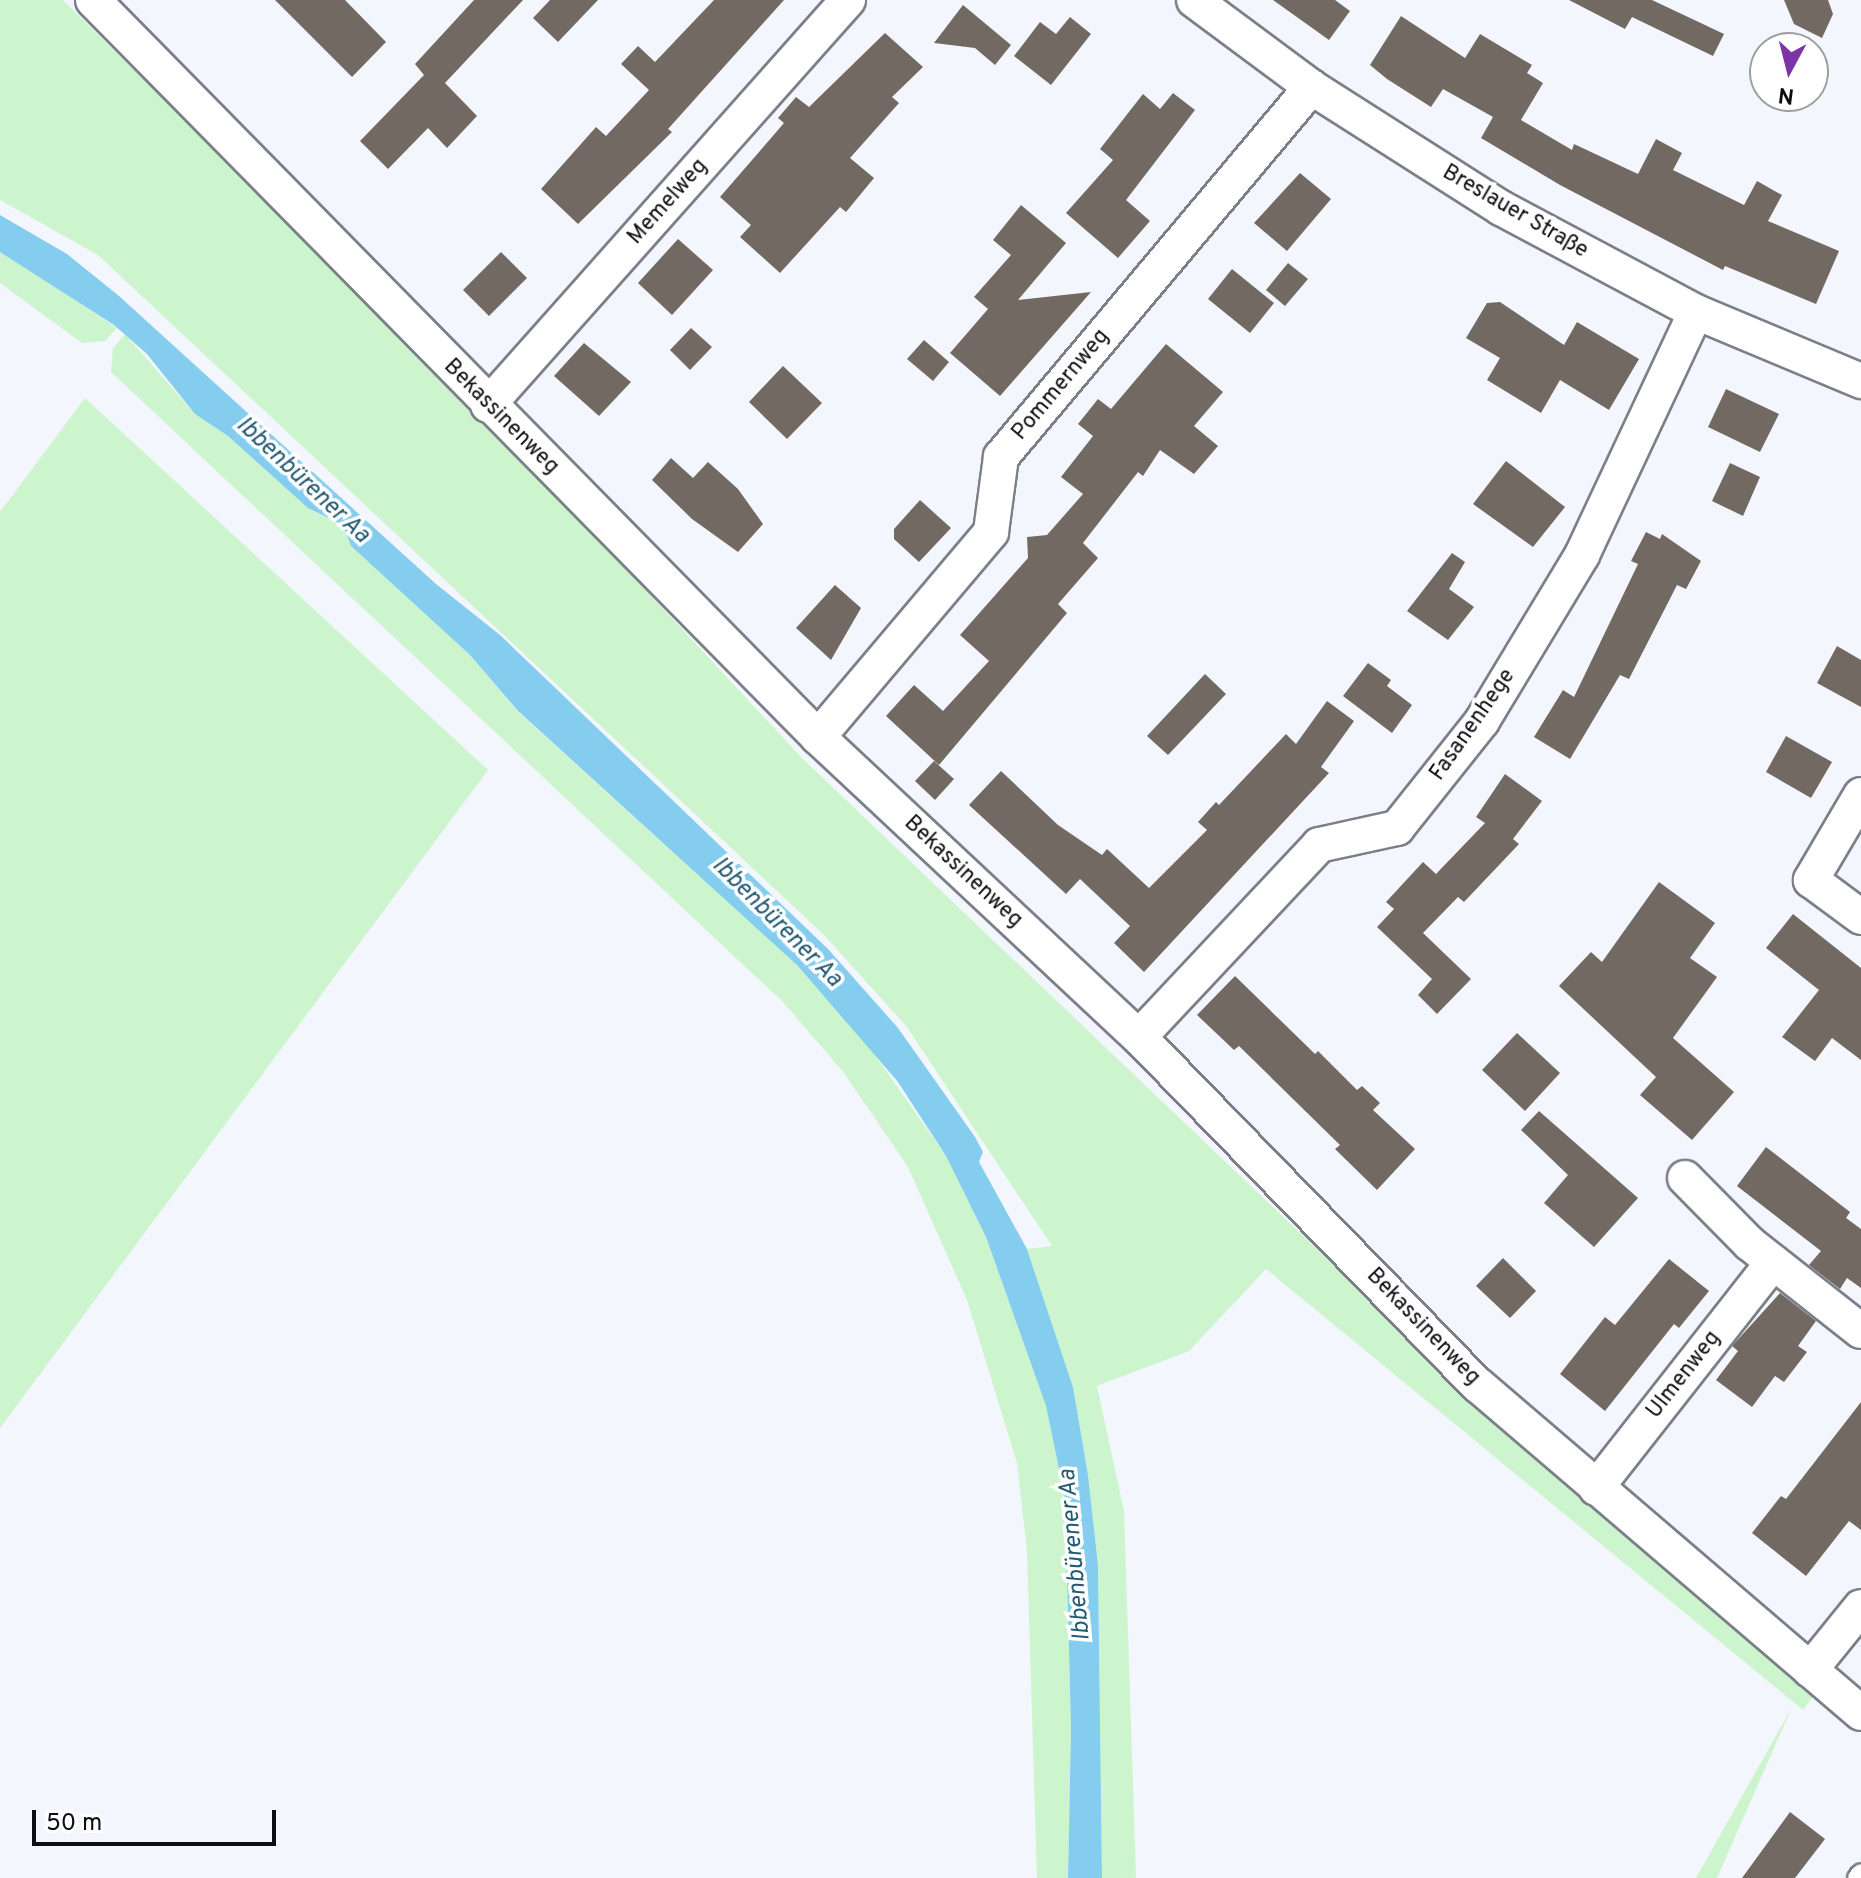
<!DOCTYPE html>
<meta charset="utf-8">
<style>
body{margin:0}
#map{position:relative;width:1861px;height:1878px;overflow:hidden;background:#f4f6fd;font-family:Overpass,sans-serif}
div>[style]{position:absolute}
.green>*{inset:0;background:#ccf5cd}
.water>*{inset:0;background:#85cdee}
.building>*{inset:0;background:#726a62}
.roads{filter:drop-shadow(2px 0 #7c7f89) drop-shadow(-2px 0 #7c7f89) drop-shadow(0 2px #7c7f89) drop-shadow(0 -2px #7c7f89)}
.service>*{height:18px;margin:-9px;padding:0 9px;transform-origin:9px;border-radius:9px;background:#fff}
.minor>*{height:34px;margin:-17px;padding:0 17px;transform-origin:17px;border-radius:17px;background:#fff}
span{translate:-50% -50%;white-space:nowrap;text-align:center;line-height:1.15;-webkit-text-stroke:7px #fff;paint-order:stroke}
.street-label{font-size:22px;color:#0d0e12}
.water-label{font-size:24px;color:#225a71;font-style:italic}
.north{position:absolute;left:1749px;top:32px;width:80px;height:80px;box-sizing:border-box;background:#fff;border:2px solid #9e9fa0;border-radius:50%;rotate:187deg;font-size:22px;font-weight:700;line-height:32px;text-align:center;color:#0d0e12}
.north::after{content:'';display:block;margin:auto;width:28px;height:36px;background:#7d34a6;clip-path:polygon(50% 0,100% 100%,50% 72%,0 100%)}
.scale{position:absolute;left:32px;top:1810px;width:244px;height:36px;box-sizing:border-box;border:4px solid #0d0e12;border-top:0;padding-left:10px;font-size:24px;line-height:28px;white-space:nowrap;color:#0d0e12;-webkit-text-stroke:6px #fff;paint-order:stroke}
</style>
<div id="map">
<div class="green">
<div style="clip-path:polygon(0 0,63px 0,482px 414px,802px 758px,1469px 1394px,1815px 1694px,1803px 1710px,1266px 1269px,1189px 1351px,1097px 1386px,1124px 1511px,1136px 1878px,1102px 1878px,1098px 1565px,1088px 1475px,1073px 1387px,1027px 1249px,1052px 1246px,907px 1027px,824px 935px,98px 255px,0 200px)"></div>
<div style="clip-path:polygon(0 252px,7px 255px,117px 328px,105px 341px,82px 343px,0 283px)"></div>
<div style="clip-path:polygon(125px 334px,195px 414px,228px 436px,308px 508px,343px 525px,351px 546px,470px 655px,518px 712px,794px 962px,863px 1038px,946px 1156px,986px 1237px,1046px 1406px,1065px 1498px,1071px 1728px,1068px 1878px,1037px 1878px,1027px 1550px,1017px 1463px,967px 1300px,908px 1167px,844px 1073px,784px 1003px,111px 372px,113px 348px)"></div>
<div style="clip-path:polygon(85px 398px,488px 770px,0 1428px,0 512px)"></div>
<div style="clip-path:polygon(1792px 1707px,1717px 1878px,1696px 1878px)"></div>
</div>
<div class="water">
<div style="clip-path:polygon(0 215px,67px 254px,119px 296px,436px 584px,500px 635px,828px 949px,898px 1028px,975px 1137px,983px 1152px,979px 1162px,1027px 1249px,1073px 1387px,1088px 1475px,1098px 1565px,1102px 1878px,1068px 1878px,1071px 1728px,1065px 1498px,1046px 1406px,986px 1237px,946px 1156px,898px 1082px,797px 965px,518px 711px,470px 655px,351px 546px,343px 525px,308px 508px,228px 436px,195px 414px,147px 354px,114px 325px,0 252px)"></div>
</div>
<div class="building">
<div style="clip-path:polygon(275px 0,345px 0,386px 42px,352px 77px)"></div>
<div style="clip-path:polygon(474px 0,523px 0,445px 83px,477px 116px,447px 148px,428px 128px,388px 169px,360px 141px,424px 75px,415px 64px)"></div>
<div style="clip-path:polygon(550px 0,598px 0,558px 42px,533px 18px)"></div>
<div style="clip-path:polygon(714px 0,784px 0,668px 129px,672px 132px,578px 224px,541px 189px,596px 127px,606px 136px,649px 90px,621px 64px,638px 46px,655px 62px)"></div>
<div style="clip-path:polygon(1273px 0,1335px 0,1350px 11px,1329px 40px)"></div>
<div style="clip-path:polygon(1569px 0,1652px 0,1724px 34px,1713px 56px,1632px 17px,1625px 29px)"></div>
<div style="clip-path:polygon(1784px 0,1828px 0,1833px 14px,1822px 38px,1794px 24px)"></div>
<div style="clip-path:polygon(963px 5px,1011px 45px,995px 65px,975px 48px,934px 43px)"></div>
<div style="clip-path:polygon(1401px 16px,1465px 58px,1480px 34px,1532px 65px,1527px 73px,1543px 83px,1521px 120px,1572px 150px,1574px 144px,1638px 174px,1656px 139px,1682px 153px,1673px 170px,1744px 205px,1757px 181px,1782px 195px,1768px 221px,1839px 251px,1816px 304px,1725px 266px,1723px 270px,1560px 185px,1481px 138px,1493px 117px,1443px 89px,1431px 107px,1387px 79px,1370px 65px)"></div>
<div style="clip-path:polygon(1070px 17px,1091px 34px,1051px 85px,1014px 56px,1040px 22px,1056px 34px)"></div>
<div style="clip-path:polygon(885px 33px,923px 67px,892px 97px,899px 103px,850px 158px,874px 178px,846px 212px,840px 207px,780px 273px,740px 237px,751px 225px,720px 197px,784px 123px,778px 118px,796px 97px,809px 107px)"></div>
<div style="clip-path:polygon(1173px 93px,1195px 110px,1126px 200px,1150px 221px,1118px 258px,1066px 213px,1113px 160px,1100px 149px,1143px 94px,1160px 109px)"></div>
<div style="clip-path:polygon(1300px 173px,1331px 199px,1287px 251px,1254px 223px)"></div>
<div style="clip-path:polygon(1021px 205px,1066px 243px,1018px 300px,1091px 292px,1000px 396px,950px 353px,988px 309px,974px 297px,1011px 255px,993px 240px)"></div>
<div style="clip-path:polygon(678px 239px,713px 270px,672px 315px,638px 283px)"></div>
<div style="clip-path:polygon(501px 252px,527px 278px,489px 316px,463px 290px)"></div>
<div style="clip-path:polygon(1288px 263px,1308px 279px,1285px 306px,1266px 290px)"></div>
<div style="clip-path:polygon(1232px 269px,1274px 303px,1250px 333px,1208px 299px)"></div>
<div style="clip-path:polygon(1500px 302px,1564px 345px,1577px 322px,1639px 359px,1609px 410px,1560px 380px,1541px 413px,1487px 380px,1500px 358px,1466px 338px,1487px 303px)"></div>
<div style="clip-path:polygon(691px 328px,712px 347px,690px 370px,670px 350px)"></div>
<div style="clip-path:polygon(924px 340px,949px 362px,933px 381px,907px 359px)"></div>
<div style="clip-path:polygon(584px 343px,631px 382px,599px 416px,554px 376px)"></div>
<div style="clip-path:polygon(1166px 344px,1223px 392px,1194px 426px,1218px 446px,1194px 474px,1160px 450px,1143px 476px,1138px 472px,1083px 543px,1098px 558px,1058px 604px,1067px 613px,939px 765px,886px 716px,914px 685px,943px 711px,989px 661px,960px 635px,1028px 558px,1027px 537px,1047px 535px,1083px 494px,1061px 477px,1093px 436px,1078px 424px,1098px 399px,1111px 409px)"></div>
<div style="clip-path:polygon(783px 366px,822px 403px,787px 439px,749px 402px)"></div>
<div style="clip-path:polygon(1726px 389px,1779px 414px,1760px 452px,1708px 427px)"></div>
<div style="clip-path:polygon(671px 458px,693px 478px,708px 462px,738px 489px,763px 524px,738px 552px,692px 519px,652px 480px)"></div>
<div style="clip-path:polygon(1506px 461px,1565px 507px,1533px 547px,1473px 504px)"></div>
<div style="clip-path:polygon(1730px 463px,1760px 477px,1743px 516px,1712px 501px)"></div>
<div style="clip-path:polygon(920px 500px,951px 528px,919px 562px,894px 539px,894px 529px)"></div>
<div style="clip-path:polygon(1646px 532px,1660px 539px,1662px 534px,1701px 561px,1686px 589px,1677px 585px,1629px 679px,1620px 675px,1570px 759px,1534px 737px,1563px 690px,1574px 697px,1638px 564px,1631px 561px)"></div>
<div style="clip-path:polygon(1452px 553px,1465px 562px,1449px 589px,1474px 607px,1448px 640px,1407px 611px)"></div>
<div style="clip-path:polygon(835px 585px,861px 608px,831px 660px,796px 628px)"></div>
<div style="clip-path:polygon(1837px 646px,1861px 660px,1861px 707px,1817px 683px)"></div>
<div style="clip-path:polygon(1368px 663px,1391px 680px,1387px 686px,1412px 705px,1392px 733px,1343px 696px)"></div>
<div style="clip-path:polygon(1205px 674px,1226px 694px,1168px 755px,1147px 736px)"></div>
<div style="clip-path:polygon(1327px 701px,1354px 721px,1321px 767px,1329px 773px,1144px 972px,1114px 943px,1130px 926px,1080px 879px,1066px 894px,969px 805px,1001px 771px,1058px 825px,1102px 855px,1107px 849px,1149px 888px,1207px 830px,1198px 822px,1216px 802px,1219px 805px,1286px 734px,1296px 744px)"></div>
<div style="clip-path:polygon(1786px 736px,1832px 762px,1811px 798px,1766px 772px)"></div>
<div style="clip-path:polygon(934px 761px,954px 779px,935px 800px,915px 781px)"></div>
<div style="clip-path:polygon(1505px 774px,1542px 801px,1513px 839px,1519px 844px,1464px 902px,1458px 897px,1423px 933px,1471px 979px,1437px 1014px,1418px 995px,1432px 979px,1377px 927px,1394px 909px,1386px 902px,1423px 862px,1436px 874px,1485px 823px,1476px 817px)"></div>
<div style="clip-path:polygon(1659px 882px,1715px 923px,1690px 958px,1717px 977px,1673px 1038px,1734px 1092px,1692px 1140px,1640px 1095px,1656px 1077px,1559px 986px,1591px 952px,1602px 962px)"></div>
<div style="clip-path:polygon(1793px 914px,1861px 968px,1861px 1060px,1832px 1038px,1815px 1061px,1782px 1037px,1819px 990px,1766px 948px)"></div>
<div style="clip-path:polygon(1235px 976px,1315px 1054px,1318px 1051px,1357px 1090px,1362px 1086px,1380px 1103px,1373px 1110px,1415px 1149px,1377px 1190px,1335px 1149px,1340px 1145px,1239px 1046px,1234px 1050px,1197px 1015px)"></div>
<div style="clip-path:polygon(1517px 1033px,1560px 1073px,1525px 1111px,1482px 1070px)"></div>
<div style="clip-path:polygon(1539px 1111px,1638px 1198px,1594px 1247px,1544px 1203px,1568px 1175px,1521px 1130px)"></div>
<div style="clip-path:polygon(1766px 1147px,1850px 1212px,1846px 1218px,1861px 1229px,1861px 1288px,1847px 1278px,1840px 1289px,1809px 1265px,1821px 1251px,1737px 1186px)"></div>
<div style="clip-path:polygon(1503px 1258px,1536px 1291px,1510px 1318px,1476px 1286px)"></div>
<div style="clip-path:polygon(1669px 1259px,1709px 1291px,1679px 1328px,1674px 1324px,1605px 1411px,1560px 1374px,1605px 1317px,1615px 1325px)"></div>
<div style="clip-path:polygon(1780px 1293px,1816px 1321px,1798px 1346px,1807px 1352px,1784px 1382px,1775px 1376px,1752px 1407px,1716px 1380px,1738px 1351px,1732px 1346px)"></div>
<div style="clip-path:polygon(1861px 1402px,1861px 1530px,1849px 1521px,1806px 1576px,1752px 1533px,1781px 1496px,1786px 1499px)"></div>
<div style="clip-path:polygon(1790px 1812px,1825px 1839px,1795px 1878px,1742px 1878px)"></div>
</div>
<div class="roads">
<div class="service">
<div style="left:1857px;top:1878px;width:6px;rotate:-51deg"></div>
</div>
<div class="minor">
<div style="left:93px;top:0;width:1034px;rotate:45.47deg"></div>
<div style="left:818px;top:737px;width:439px;rotate:43.1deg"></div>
<div style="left:1139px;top:1037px;width:486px;rotate:45.8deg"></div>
<div style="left:1478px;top:1385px;width:504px;rotate:40.58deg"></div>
<div style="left:1194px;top:0;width:146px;rotate:36.6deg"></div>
<div style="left:1311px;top:87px;width:225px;rotate:32.5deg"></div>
<div style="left:1501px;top:208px;width:221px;rotate:28.1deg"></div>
<div style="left:1696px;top:312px;width:179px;rotate:22.7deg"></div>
<div style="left:488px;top:405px;width:542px;rotate:-48.37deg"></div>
<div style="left:818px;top:737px;width:268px;rotate:-49.8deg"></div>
<div style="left:991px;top:532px;width:76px;rotate:-82.4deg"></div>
<div style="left:1001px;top:457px;width:483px;rotate:-50deg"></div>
<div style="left:1861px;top:795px;width:99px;rotate:120.5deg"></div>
<div style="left:1811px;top:880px;width:62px;rotate:36.5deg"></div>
<div style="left:1139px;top:1037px;width:263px;rotate:-46.8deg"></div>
<div style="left:1319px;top:845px;width:80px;rotate:-12.3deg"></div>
<div style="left:1397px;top:828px;width:137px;rotate:-51.5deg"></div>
<div style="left:1482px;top:721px;width:194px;rotate:-58.9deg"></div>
<div style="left:1582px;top:555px;width:268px;rotate:-64.9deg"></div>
<div style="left:1685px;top:1178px;width:91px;rotate:45.4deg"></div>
<div style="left:1749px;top:1243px;width:142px;rotate:38.2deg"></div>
<div style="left:1596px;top:1488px;width:287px;rotate:-51.9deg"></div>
<div style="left:1810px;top:1670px;width:81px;rotate:-51deg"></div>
</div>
</div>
<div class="street-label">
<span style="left:668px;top:202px;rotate:-48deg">Memelweg</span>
<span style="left:1515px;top:212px;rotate:30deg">Breslauer Straße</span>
<span style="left:1061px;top:385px;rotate:-50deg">Pommernweg</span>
<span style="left:501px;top:417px;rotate:45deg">Bekassinenweg</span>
<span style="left:1473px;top:725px;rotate:-55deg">Fasanenhege</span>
<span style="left:963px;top:872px;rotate:43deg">Bekassinenweg</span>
<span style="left:1423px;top:1327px;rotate:46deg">Bekassinenweg</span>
<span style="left:1684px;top:1375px;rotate:-52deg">Ulmenweg</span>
</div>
<div class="water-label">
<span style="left:302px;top:481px;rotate:43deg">Ibbenbürener Aa</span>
<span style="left:776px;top:923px;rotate:45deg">Ibbenbürener Aa</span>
<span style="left:1076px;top:1555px;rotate:-95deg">Ibbenbürener Aa</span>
</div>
<div class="north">N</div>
<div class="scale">50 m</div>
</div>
